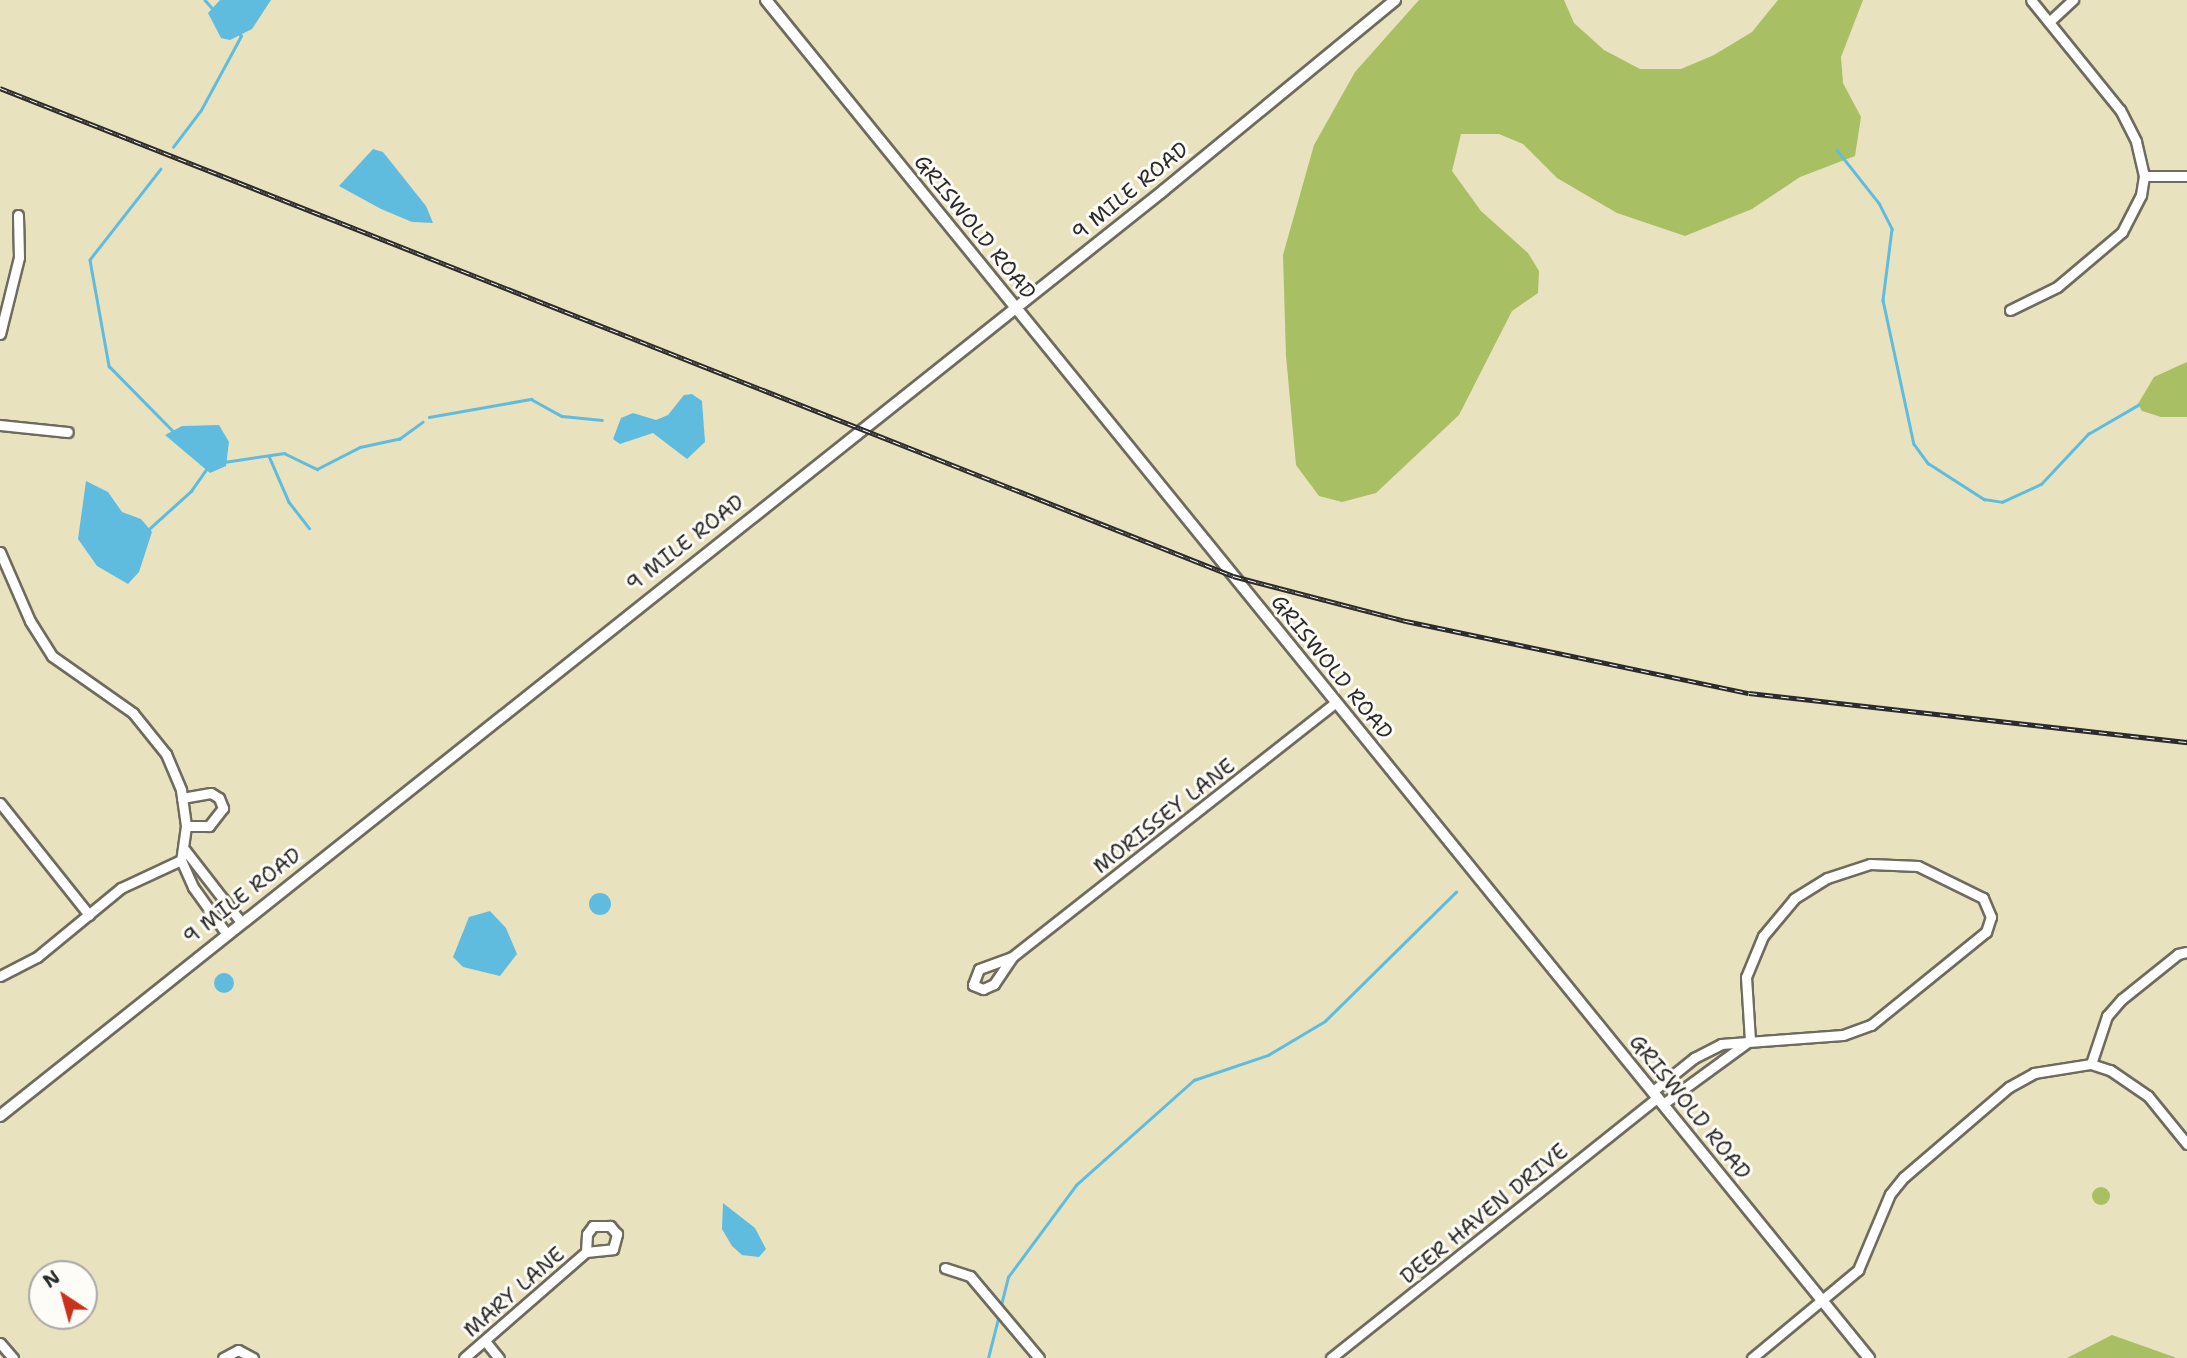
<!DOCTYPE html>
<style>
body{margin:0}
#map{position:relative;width:2187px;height:1358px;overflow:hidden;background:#e9e2bf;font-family:"Shantell Sans",sans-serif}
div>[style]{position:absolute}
.green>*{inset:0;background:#a8bf64}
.round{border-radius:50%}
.water>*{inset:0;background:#60bcde}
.stream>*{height:2.5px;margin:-1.25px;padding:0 1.25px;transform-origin:1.25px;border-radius:1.25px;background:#60bcde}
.roads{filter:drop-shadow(2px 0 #6e6b5f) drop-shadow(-2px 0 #6e6b5f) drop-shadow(0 2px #6e6b5f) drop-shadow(0 -2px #6e6b5f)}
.minor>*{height:9px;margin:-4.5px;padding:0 4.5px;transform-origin:4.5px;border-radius:4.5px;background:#fff}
.tertiary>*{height:10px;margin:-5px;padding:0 5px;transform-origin:5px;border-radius:5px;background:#fff}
.rail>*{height:5px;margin-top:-2.5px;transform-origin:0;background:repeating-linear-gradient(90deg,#fdfcf7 0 8px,#2b2b2b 0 16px);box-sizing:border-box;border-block:2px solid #2b2b2b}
span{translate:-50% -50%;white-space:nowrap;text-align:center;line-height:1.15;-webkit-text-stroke:6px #fdfcf7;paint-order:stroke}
.street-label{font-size:21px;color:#2b2b2b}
.north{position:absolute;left:28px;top:1260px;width:70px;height:70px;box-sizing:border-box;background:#fdfcf7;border:2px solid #a9a8a5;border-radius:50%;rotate:324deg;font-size:19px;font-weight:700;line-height:28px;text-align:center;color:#2b2b2b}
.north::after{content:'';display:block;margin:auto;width:24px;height:32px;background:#c8321e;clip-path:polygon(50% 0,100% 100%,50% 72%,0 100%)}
</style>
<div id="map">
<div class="green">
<div style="clip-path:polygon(1419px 0,1564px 0,1574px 23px,1604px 50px,1640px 69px,1681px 69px,1714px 55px,1752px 32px,1778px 0,1863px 0,1841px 57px,1843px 83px,1861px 117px,1855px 156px,1800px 177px,1752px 209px,1685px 236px,1617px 213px,1557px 178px,1523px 144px,1499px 134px,1461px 134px,1452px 171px,1481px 211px,1528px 253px,1539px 271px,1538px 293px,1512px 311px,1459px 415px,1376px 493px,1342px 502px,1319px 496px,1296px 465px,1286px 356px,1283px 255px,1314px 145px,1355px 72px)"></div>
<div style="clip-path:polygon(2187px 362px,2187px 417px,2161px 417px,2142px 411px,2138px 404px,2154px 377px)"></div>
<div class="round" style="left:2092px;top:1187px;width:18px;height:18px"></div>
<div style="clip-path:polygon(2112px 1335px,2174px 1357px,2175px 1358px,2067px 1358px)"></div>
</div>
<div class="water">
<div style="clip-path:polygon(220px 0,271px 0,252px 29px,230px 40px,221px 38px,208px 13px)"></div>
<div style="clip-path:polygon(373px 149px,383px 152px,426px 206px,433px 223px,412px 222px,381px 209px,339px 186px)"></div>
<div style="clip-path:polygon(692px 394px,702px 401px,705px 442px,687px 459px,653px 433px,620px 444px,613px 439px,621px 418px,633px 413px,656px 420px,668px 415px,684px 395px)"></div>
<div style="clip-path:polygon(219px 425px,229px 442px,226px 466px,210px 473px,165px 435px,182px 426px)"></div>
<div style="clip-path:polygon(86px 481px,108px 492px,122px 512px,141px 519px,152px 532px,139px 572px,128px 584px,97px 566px,78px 539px)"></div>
<div class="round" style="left:589px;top:893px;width:22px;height:22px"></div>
<div style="clip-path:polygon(490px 911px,506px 928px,517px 954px,500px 976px,463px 967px,453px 957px,469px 917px)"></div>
<div class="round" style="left:214px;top:973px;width:20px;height:20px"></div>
<div style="clip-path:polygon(723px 1203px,755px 1228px,766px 1249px,759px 1257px,742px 1255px,732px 1246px,722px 1229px)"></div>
</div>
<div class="stream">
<div style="left:205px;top:0;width:15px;rotate:48deg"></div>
<div style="left:173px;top:147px;width:46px;rotate:-52.9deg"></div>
<div style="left:201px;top:110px;width:84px;rotate:-61.6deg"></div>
<div style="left:241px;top:36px;width:4px;rotate:-135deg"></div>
<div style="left:1837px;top:150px;width:68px;rotate:51.6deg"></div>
<div style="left:1879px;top:203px;width:29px;rotate:63deg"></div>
<div style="left:1892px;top:229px;width:72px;rotate:97.2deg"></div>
<div style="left:1883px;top:300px;width:147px;rotate:77.9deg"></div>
<div style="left:1914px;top:444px;width:24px;rotate:54deg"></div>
<div style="left:1928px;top:463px;width:67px;rotate:32.7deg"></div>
<div style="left:1984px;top:499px;width:18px;rotate:9deg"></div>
<div style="left:2002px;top:502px;width:43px;rotate:-24.8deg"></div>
<div style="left:2041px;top:484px;width:69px;rotate:-46.8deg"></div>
<div style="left:2088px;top:434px;width:58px;rotate:-30.1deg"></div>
<div style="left:161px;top:169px;width:115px;rotate:128deg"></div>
<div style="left:90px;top:260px;width:108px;rotate:79.8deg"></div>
<div style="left:109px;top:366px;width:94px;rotate:45.4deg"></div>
<div style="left:429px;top:417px;width:104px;rotate:-10deg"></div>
<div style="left:531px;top:399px;width:35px;rotate:29deg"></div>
<div style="left:562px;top:416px;width:40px;rotate:5.7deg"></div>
<div style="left:269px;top:456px;width:50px;rotate:66.5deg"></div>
<div style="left:289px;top:502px;width:33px;rotate:52deg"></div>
<div style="left:224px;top:462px;width:61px;rotate:-8.5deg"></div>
<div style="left:284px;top:453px;width:37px;rotate:26deg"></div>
<div style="left:317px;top:469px;width:48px;rotate:-27.1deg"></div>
<div style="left:360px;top:447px;width:40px;rotate:-12deg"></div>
<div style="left:399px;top:439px;width:29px;rotate:-36deg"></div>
<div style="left:149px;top:529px;width:57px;rotate:-42.1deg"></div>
<div style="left:191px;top:491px;width:28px;rotate:-55deg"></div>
<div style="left:1000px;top:1309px;width:33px;rotate:-76deg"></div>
<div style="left:1008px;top:1277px;width:114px;rotate:-53.5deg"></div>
<div style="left:1076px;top:1185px;width:158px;rotate:-41.7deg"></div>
<div style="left:1194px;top:1080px;width:78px;rotate:-18.7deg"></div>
<div style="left:1268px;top:1055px;width:66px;rotate:-30.8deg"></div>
<div style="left:1325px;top:1021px;width:184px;rotate:-44.6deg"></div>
<div style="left:988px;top:1358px;width:44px;rotate:-75.7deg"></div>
</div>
<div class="roads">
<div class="minor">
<div style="left:2049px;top:22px;width:33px;rotate:-43deg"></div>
<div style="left:2144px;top:176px;width:43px"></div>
<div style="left:2010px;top:310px;width:52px;rotate:-26.1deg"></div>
<div style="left:2057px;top:287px;width:85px;rotate:-40.2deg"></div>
<div style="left:2122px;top:232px;width:42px;rotate:-62.8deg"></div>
<div style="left:2141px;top:195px;width:19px;rotate:-81deg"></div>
<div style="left:2144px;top:176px;width:36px;rotate:-103deg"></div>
<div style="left:2136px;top:141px;width:35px;rotate:-117deg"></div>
<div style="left:2120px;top:110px;width:141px;rotate:-129deg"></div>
<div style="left:0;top:334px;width:79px;rotate:-76.1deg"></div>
<div style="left:19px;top:257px;width:42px;rotate:-91.4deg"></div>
<div style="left:0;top:425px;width:68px;rotate:5.9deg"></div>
<div style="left:0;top:552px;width:75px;rotate:66.5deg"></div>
<div style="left:30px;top:621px;width:41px;rotate:57.8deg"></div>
<div style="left:52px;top:656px;width:99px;rotate:35.1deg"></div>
<div style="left:133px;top:713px;width:53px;rotate:51.2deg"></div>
<div style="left:166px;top:754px;width:39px;rotate:67deg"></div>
<div style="left:181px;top:790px;width:36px;rotate:82deg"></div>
<div style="left:186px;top:826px;width:34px;rotate:98deg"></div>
<div style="left:181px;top:860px;width:30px;rotate:66deg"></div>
<div style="left:193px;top:887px;width:57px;rotate:54.3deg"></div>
<div style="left:182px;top:798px;width:29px;rotate:-10deg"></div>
<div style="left:211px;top:793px;width:9px;rotate:32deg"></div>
<div style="left:219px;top:798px;width:11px;rotate:68deg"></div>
<div style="left:223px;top:808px;width:23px;rotate:128deg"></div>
<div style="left:209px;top:826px;width:23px;rotate:180deg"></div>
<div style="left:0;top:803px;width:143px;rotate:51.5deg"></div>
<div style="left:185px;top:850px;width:90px;rotate:52.2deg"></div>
<div style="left:1012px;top:957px;width:35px;rotate:160deg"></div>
<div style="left:979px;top:969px;width:17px;rotate:111deg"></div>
<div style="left:973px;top:985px;width:11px;rotate:22deg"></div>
<div style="left:983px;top:989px;width:12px;rotate:-24deg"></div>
<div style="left:994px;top:984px;width:32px;rotate:-56deg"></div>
<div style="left:1012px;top:957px;width:412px;rotate:-38.2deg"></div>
<div style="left:0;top:976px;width:42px;rotate:-27.2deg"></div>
<div style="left:37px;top:957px;width:109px;rotate:-39.4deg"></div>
<div style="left:121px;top:888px;width:66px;rotate:-25deg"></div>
<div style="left:2091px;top:1064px;width:51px;rotate:-71.6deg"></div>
<div style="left:2107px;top:1016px;width:23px;rotate:-49deg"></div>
<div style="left:2122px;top:999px;width:72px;rotate:-38.8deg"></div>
<div style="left:2178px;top:954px;width:9px;rotate:-13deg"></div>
<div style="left:1653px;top:1091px;width:53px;rotate:-38.8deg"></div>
<div style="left:1694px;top:1058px;width:30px;rotate:-27deg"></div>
<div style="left:1721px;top:1044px;width:122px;rotate:-4.2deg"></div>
<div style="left:1843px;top:1035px;width:30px;rotate:-20deg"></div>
<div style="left:1871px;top:1025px;width:148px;rotate:-39deg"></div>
<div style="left:1986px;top:932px;width:16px;rotate:-72deg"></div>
<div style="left:1991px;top:917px;width:21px;rotate:-113deg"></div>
<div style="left:1983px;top:898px;width:72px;rotate:-153.8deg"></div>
<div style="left:1918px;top:866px;width:48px;rotate:-177.6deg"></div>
<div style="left:1870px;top:864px;width:45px;rotate:162deg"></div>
<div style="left:1827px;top:878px;width:39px;rotate:148deg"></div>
<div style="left:1794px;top:899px;width:48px;rotate:130deg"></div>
<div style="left:1763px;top:936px;width:44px;rotate:112.5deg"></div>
<div style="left:1746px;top:977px;width:64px;rotate:86.4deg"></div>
<div style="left:1663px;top:1104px;width:105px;rotate:-36.1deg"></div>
<div style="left:945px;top:1268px;width:26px;rotate:18deg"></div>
<div style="left:970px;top:1276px;width:107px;rotate:49.9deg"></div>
<div style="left:485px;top:1341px;width:22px;rotate:51deg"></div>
<div style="left:0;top:1343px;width:20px;rotate:49deg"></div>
<div style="left:223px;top:1358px;width:17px;rotate:-28deg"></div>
<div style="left:238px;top:1350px;width:17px;rotate:28deg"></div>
<div style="left:464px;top:1358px;width:162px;rotate:-41deg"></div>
<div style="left:586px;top:1252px;width:27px;rotate:-6deg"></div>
<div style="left:613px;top:1249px;width:16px;rotate:-75deg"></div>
<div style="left:617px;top:1234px;width:11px;rotate:-131deg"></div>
<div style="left:610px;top:1226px;width:17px;rotate:180deg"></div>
<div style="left:593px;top:1226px;width:10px;rotate:127deg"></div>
<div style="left:587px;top:1234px;width:18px;rotate:93deg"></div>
<div style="left:1331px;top:1358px;width:418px;rotate:-38.6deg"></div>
<div style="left:1752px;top:1358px;width:138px;rotate:-39.7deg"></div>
<div style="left:1858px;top:1270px;width:82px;rotate:-67.2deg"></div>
<div style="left:1890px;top:1194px;width:22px;rotate:-51deg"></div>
<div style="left:1904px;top:1177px;width:138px;rotate:-40.6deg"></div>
<div style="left:2009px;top:1087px;width:29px;rotate:-29deg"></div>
<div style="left:2034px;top:1073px;width:58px;rotate:-9deg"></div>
<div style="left:2091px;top:1064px;width:20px;rotate:18deg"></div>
<div style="left:2110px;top:1070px;width:46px;rotate:34.4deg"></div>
<div style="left:2148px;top:1096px;width:62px;rotate:50.9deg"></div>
</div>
<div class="tertiary">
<div style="left:766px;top:0;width:1750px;rotate:50.92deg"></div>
<div style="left:0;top:1116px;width:1487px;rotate:-38.5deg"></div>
<div style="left:1164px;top:190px;width:299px;rotate:-39.4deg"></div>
</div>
</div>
<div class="rail">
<div style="left:0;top:88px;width:1326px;rotate:21.59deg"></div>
<div style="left:1233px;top:576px;width:179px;rotate:14.6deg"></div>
<div style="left:1406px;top:621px;width:350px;rotate:11.9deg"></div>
<div style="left:1749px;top:693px;width:441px;rotate:6.4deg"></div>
</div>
<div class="street-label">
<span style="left:1130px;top:191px;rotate:-39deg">9 MILE ROAD</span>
<span style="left:975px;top:227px;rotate:51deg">GRISWOLD ROAD</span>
<span style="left:685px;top:543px;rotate:-38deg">9 MILE ROAD</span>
<span style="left:1332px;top:667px;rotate:51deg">GRISWOLD ROAD</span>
<span style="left:1164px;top:816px;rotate:-38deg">MORISSEY LANE</span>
<span style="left:242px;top:896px;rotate:-38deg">9 MILE ROAD</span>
<span style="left:1690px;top:1107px;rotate:51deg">GRISWOLD ROAD</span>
<span style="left:1484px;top:1214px;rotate:-39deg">DEER HAVEN DRIVE</span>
<span style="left:514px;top:1292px;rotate:-41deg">MARY LANE</span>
</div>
<div class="north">N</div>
</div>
